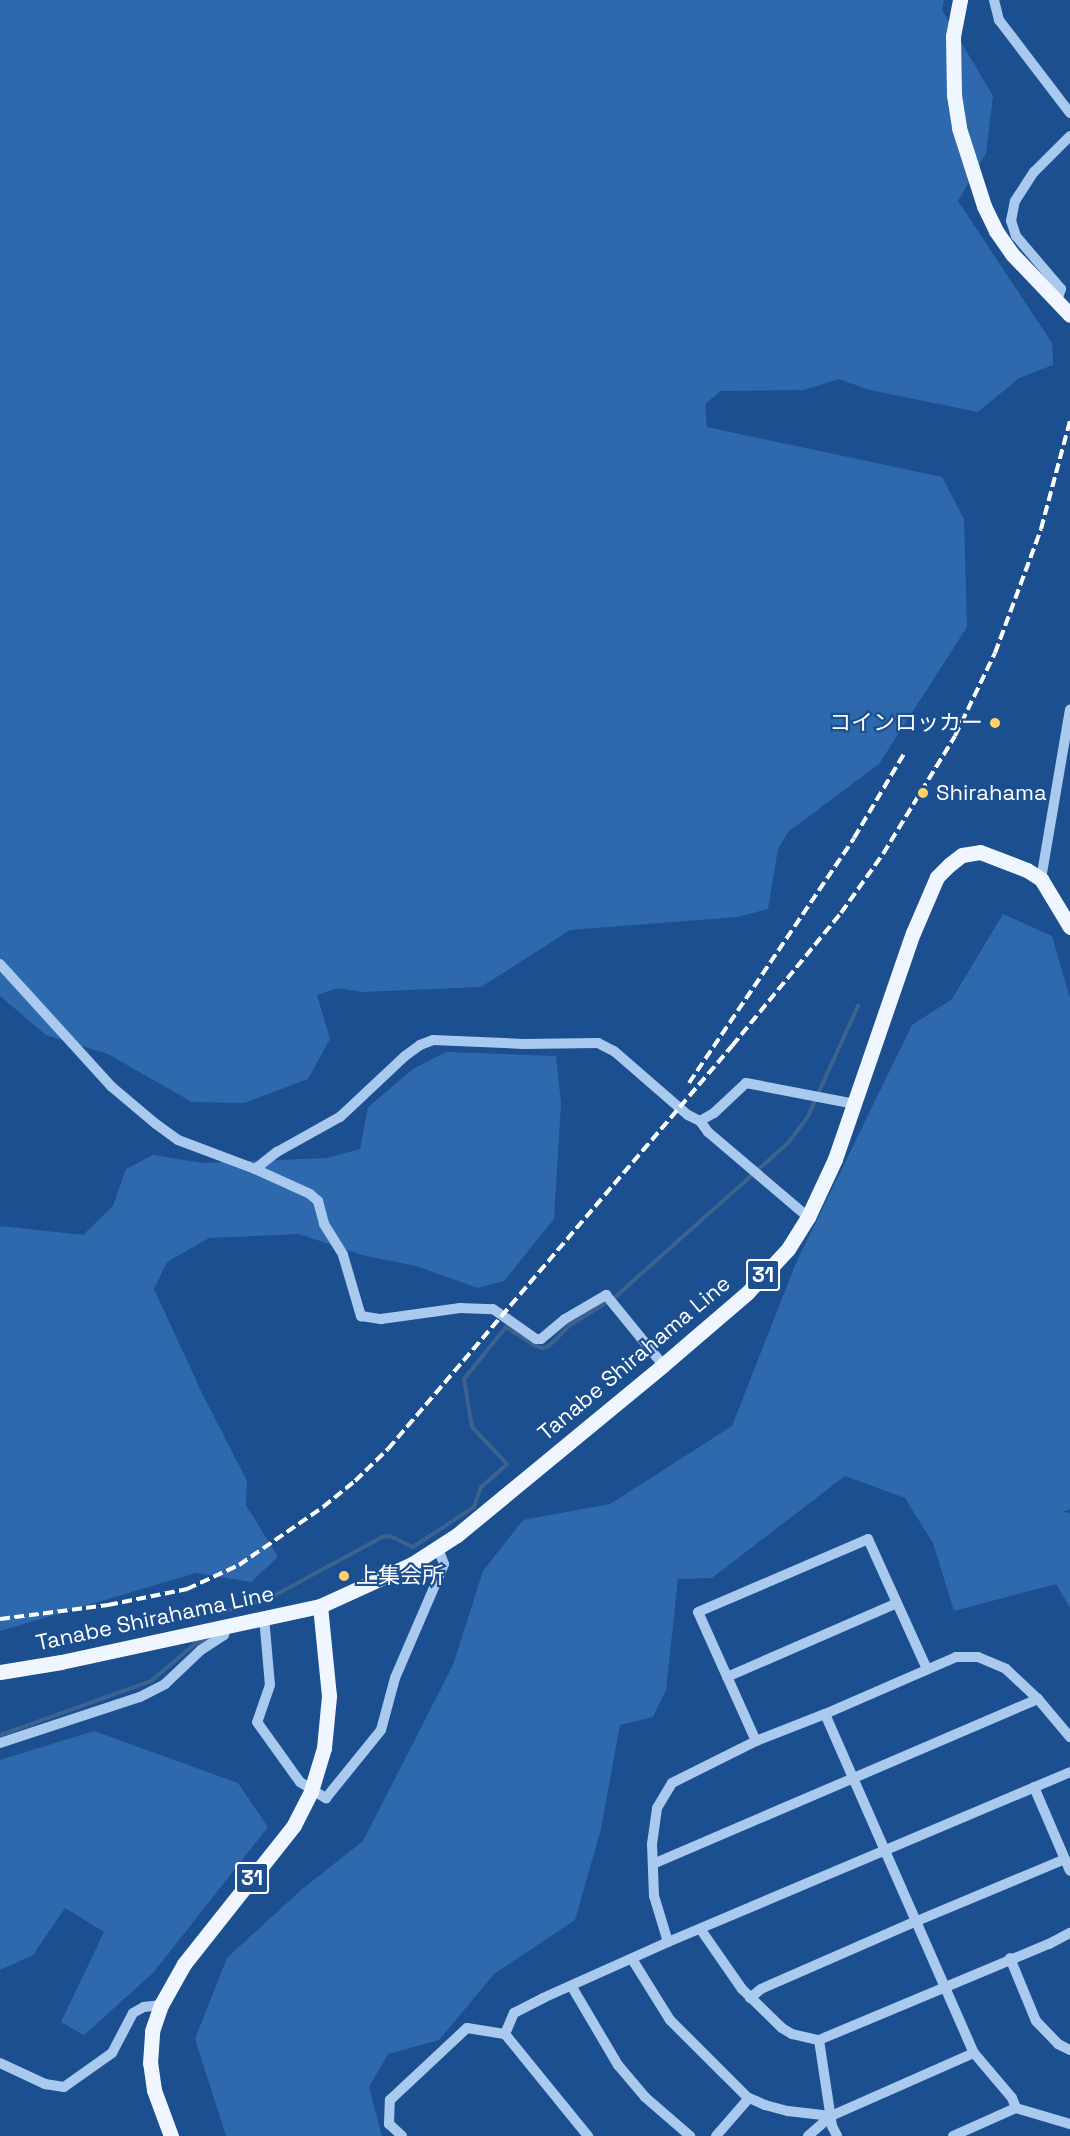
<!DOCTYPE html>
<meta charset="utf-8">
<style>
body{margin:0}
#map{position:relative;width:1070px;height:2136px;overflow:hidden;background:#1b4f8f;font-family:"Space Grotesk","Noto Sans JP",sans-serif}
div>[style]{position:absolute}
.green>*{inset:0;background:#2e69ad}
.stream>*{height:4px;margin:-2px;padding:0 2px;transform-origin:2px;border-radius:2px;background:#3c6290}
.minor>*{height:10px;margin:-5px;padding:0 5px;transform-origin:5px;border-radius:5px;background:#a9c9ee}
.major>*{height:15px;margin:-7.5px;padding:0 7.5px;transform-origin:7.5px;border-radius:7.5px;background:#f0f6ff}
.rail>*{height:4px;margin-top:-2px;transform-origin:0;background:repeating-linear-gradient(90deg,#fff 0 10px,transparent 0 14.5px)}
.dots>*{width:16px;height:16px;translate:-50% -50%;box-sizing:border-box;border:3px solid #1b4f8f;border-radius:50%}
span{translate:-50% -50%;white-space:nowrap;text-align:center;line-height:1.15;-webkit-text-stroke:4.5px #1b4f8f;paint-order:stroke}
.shield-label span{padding:2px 4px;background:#1b4f8f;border:2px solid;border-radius:4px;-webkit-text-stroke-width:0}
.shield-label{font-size:21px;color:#fff;font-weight:700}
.poi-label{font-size:22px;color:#fff}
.right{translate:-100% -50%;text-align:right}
.left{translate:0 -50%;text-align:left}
.street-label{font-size:22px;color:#fff}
</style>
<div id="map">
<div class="green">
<div style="clip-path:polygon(0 0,944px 0,942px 10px,993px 96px,986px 153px,958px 201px,1052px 343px,1053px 365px,1019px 378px,978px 412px,870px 390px,839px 379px,804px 390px,721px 391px,705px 404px,707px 427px,942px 477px,964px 519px,967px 627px,879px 764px,788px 832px,778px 849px,768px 909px,738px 917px,570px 930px,481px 987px,362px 992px,338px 988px,317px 995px,330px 1039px,308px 1079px,244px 1103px,192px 1102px,108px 1054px,46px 1035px,0 996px)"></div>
<div style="clip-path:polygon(1003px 914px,1052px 936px,1070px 998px,1070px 1509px,1063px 1512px,1070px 1513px,1070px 1608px,1056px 1584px,954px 1611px,933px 1543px,905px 1498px,845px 1476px,712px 1578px,678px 1579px,666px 1690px,653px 1717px,620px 1725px,601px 1829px,575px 1920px,494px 1974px,439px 2040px,388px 2054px,369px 2087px,382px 2136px,226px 2136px,195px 2039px,227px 1958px,301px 1890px,363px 1841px,453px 1665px,483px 1571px,523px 1520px,610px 1504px,732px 1426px,796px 1263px,912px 1025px,952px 999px)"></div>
<div style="clip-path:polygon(446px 1052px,556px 1056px,561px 1103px,554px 1219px,504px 1281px,478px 1288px,416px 1266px,362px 1255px,299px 1234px,209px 1238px,167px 1262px,154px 1289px,201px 1391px,247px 1481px,246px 1505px,278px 1557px,251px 1582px,196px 1573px,0 1631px,0 1226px,83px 1235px,113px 1206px,126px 1169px,153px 1155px,203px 1163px,327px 1158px,360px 1149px,368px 1107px,413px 1069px)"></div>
<div style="clip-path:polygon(94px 1731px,238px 1783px,268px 1827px,153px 1973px,84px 2035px,61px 2022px,104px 1932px,65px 1908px,33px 1955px,0 1970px,0 1760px)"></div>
</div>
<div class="stream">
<div style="left:222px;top:1612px;width:48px;rotate:-15.8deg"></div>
<div style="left:268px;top:1599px;width:130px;rotate:-28.5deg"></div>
<div style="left:382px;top:1537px;width:8px;rotate:-7deg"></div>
<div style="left:390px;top:1536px;width:25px;rotate:26deg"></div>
<div style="left:413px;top:1547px;width:73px;rotate:-33.3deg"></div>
<div style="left:474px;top:1507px;width:21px;rotate:-71deg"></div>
<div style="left:481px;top:1487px;width:35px;rotate:-41deg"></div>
<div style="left:507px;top:1464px;width:51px;rotate:-133.4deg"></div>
<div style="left:472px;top:1427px;width:49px;rotate:-99.5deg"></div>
<div style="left:464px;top:1379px;width:67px;rotate:-51.1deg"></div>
<div style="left:506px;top:1327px;width:31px;rotate:33deg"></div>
<div style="left:532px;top:1344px;width:11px;rotate:22deg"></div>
<div style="left:542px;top:1348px;width:7px;rotate:-16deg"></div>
<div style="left:549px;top:1346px;width:30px;rotate:-45deg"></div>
<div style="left:570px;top:1325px;width:52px;rotate:-31.5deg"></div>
<div style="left:614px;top:1298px;width:233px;rotate:-41.7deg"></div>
<div style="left:788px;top:1143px;width:34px;rotate:-53deg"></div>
<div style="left:808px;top:1116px;width:121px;rotate:-65.6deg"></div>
<div style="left:0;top:1735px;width:160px;rotate:-19.7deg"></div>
<div style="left:151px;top:1681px;width:57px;rotate:-40.1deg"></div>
<div style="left:195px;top:1644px;width:15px;rotate:-20deg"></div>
</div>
<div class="minor">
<div style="left:994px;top:0;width:21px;rotate:76deg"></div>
<div style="left:999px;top:20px;width:117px;rotate:52.6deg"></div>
<div style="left:1057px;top:301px;width:13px;rotate:-72deg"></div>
<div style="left:1061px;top:289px;width:70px;rotate:-130.3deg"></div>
<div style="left:1016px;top:236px;width:16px;rotate:-108deg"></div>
<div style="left:1011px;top:221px;width:20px;rotate:-79deg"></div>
<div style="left:1015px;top:201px;width:35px;rotate:-57deg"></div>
<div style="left:1034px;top:172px;width:51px;rotate:-45deg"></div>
<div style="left:1041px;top:879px;width:172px;rotate:-80.3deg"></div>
<div style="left:0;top:964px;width:166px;rotate:47.7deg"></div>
<div style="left:112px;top:1087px;width:57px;rotate:40.1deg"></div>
<div style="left:156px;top:1124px;width:27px;rotate:36deg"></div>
<div style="left:178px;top:1140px;width:82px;rotate:20.6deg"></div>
<div style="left:255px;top:1169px;width:28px;rotate:-38deg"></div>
<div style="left:277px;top:1152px;width:72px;rotate:-29.1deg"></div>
<div style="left:340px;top:1117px;width:89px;rotate:-43.2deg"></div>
<div style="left:405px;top:1056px;width:19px;rotate:-36deg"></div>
<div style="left:420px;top:1045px;width:14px;rotate:-21deg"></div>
<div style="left:433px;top:1040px;width:90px;rotate:2.5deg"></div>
<div style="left:523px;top:1044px;width:75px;rotate:-0.8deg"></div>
<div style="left:598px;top:1043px;width:18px;rotate:27deg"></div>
<div style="left:614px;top:1051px;width:98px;rotate:40.9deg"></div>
<div style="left:688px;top:1115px;width:13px;rotate:27deg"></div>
<div style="left:700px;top:1121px;width:16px;rotate:-30deg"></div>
<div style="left:714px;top:1113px;width:44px;rotate:-43.2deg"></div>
<div style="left:746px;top:1083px;width:111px;rotate:10.9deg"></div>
<div style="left:700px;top:1121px;width:14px;rotate:54deg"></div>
<div style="left:708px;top:1132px;width:131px;rotate:40.4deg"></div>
<div style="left:255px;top:1169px;width:60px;rotate:24.4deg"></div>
<div style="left:310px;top:1194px;width:11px;rotate:41deg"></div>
<div style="left:318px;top:1201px;width:24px;rotate:75deg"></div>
<div style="left:324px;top:1224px;width:36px;rotate:58deg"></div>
<div style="left:343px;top:1255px;width:64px;rotate:73.6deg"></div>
<div style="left:361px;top:1316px;width:20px;rotate:9deg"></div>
<div style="left:381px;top:1319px;width:80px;rotate:-7.9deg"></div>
<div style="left:460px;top:1308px;width:33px;rotate:2deg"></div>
<div style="left:493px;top:1309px;width:52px;rotate:34.9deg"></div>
<div style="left:536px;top:1339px;width:5px"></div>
<div style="left:541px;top:1339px;width:31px;rotate:-40deg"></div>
<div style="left:565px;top:1319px;width:48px;rotate:-30.3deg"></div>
<div style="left:606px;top:1295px;width:90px;rotate:50.8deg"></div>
<div style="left:264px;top:1617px;width:68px;rotate:85deg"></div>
<div style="left:270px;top:1685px;width:39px;rotate:109deg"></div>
<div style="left:257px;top:1722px;width:74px;rotate:54.4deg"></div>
<div style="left:300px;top:1782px;width:31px;rotate:32deg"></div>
<div style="left:326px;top:1798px;width:87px;rotate:-51deg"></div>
<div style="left:381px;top:1730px;width:54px;rotate:-74.9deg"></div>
<div style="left:395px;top:1678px;width:124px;rotate:-66.7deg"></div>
<div style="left:444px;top:1564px;width:17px;rotate:-111deg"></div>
<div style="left:727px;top:1677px;width:185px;rotate:-23.5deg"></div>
<div style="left:825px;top:1714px;width:370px;rotate:66.3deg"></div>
<div style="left:974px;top:2053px;width:59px;rotate:49.8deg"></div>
<div style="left:1012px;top:2098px;width:11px;rotate:68deg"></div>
<div style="left:756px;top:1741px;width:141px;rotate:-114.2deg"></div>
<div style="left:698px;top:1612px;width:185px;rotate:-23.2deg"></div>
<div style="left:868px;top:1539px;width:143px;rotate:65.6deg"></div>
<div style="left:0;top:1743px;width:147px;rotate:-18.2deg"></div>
<div style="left:140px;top:1697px;width:28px;rotate:-27deg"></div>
<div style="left:165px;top:1684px;width:50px;rotate:-43.4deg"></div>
<div style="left:201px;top:1650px;width:27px;rotate:-33deg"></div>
<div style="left:224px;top:1635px;width:10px;rotate:-79deg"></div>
<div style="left:1034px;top:1787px;width:91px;rotate:66.8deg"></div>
<div style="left:653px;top:1864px;width:419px;rotate:-23.2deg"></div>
<div style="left:701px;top:1930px;width:72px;rotate:55.2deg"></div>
<div style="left:742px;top:1989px;width:56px;rotate:44.3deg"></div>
<div style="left:782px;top:2028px;width:12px;rotate:31deg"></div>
<div style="left:792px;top:2034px;width:28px;rotate:13deg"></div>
<div style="left:819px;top:2040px;width:249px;rotate:-22.7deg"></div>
<div style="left:1049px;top:1944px;width:24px;rotate:-28deg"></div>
<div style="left:668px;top:1942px;width:48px;rotate:-106.9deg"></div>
<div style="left:654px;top:1896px;width:52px;rotate:-92.2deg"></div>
<div style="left:652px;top:1844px;width:36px;rotate:-82deg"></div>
<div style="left:657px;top:1808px;width:29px;rotate:-59deg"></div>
<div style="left:672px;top:1783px;width:94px;rotate:-26.6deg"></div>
<div style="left:756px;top:1741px;width:74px;rotate:-21.4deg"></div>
<div style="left:825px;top:1714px;width:143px;rotate:-23.5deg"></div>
<div style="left:956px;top:1657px;width:22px"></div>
<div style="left:978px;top:1657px;width:30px;rotate:23deg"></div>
<div style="left:1006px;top:1669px;width:44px;rotate:43.2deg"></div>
<div style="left:1038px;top:1699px;width:50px;rotate:49.9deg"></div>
<div style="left:1010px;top:1958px;width:68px;rotate:67.6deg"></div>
<div style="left:1036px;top:2021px;width:32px;rotate:46deg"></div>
<div style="left:1058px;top:2044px;width:13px;rotate:27deg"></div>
<div style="left:632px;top:1959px;width:72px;rotate:58.1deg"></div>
<div style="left:670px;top:2020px;width:109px;rotate:45deg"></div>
<div style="left:747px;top:2097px;width:20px;rotate:24deg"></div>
<div style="left:765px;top:2105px;width:24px;rotate:15deg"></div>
<div style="left:788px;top:2111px;width:43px;rotate:6.6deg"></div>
<div style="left:572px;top:1987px;width:91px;rotate:59.5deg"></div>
<div style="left:618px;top:2065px;width:42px;rotate:49.8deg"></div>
<div style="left:645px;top:2097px;width:60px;rotate:40.9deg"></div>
<div style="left:750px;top:1998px;width:14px;rotate:-39deg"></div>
<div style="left:761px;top:1989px;width:170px;rotate:-23.6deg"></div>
<div style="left:917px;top:1921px;width:160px;rotate:-22.7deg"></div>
<div style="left:505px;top:2034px;width:23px;rotate:-67deg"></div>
<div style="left:514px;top:2013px;width:33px;rotate:-27deg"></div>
<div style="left:543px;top:1998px;width:137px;rotate:-24.1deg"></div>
<div style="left:668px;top:1942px;width:436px;rotate:-22.9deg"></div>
<div style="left:819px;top:2040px;width:87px;rotate:81.4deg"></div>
<div style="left:832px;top:2126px;width:11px;rotate:63deg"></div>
<div style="left:0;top:2063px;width:50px;rotate:25deg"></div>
<div style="left:45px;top:2084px;width:19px;rotate:9deg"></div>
<div style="left:64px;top:2087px;width:59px;rotate:-35.3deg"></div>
<div style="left:112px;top:2053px;width:45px;rotate:-62.3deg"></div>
<div style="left:133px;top:2013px;width:13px;rotate:-29deg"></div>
<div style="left:144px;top:2007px;width:17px;rotate:-7deg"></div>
<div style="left:402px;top:2136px;width:18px;rotate:-137deg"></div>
<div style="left:389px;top:2124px;width:24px;rotate:-88deg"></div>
<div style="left:390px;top:2100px;width:105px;rotate:-43.1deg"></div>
<div style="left:467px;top:2028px;width:38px;rotate:9deg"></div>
<div style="left:505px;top:2034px;width:132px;rotate:50.9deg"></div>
<div style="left:716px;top:2136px;width:50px;rotate:-49deg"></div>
<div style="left:808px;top:2136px;width:30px;rotate:-41deg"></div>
<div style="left:831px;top:2116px;width:156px;rotate:-23.8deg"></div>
<div style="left:953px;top:2136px;width:69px;rotate:-24deg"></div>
<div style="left:1016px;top:2108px;width:56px;rotate:16.5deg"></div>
</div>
<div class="major">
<div style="left:960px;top:0;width:37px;rotate:101deg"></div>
<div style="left:953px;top:36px;width:59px;rotate:89deg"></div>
<div style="left:954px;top:95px;width:33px;rotate:81deg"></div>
<div style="left:959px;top:128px;width:82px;rotate:72.2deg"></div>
<div style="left:984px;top:206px;width:28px;rotate:64deg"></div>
<div style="left:996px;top:231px;width:28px;rotate:55deg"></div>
<div style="left:1012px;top:254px;width:84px;rotate:46.4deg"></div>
<div style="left:0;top:1672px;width:62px;rotate:-9.3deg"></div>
<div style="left:61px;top:1662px;width:265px;rotate:-12.2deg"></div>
<div style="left:320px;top:1606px;width:101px;rotate:-24.5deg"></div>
<div style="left:412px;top:1564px;width:54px;rotate:-32.8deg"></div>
<div style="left:457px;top:1535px;width:267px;rotate:-39.5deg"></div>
<div style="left:663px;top:1365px;width:111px;rotate:-40.6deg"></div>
<div style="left:747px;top:1293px;width:60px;rotate:-47deg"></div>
<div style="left:788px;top:1249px;width:38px;rotate:-58deg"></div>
<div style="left:808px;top:1217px;width:64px;rotate:-65deg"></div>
<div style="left:835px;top:1159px;width:239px;rotate:-71deg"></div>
<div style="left:913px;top:933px;width:61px;rotate:-66.8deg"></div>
<div style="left:937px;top:877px;width:17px;rotate:-45deg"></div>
<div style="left:949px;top:865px;width:16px;rotate:-38deg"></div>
<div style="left:962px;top:855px;width:18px;rotate:-9deg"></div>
<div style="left:980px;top:852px;width:50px;rotate:21deg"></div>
<div style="left:1027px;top:870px;width:17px;rotate:33deg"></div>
<div style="left:1041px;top:879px;width:56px;rotate:58.9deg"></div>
<div style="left:171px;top:2136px;width:49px;rotate:-110.3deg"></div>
<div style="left:154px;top:2090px;width:27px;rotate:-98deg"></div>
<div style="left:150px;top:2063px;width:32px;rotate:-86deg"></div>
<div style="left:152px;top:2031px;width:28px;rotate:-71deg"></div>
<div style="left:161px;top:2005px;width:47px;rotate:-60.7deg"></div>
<div style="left:184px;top:1964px;width:177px;rotate:-51.6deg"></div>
<div style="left:294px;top:1825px;width:38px;rotate:-63deg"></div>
<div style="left:311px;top:1791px;width:45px;rotate:-73.2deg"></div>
<div style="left:324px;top:1748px;width:52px;rotate:-84.5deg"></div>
<div style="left:329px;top:1696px;width:90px;rotate:-95.7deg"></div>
</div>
<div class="rail">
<div style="left:689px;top:1083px;width:295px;rotate:-56deg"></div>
<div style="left:854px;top:838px;width:100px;rotate:-59.3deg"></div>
<div style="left:0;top:1619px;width:109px;rotate:-7.4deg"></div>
<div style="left:108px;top:1605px;width:81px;rotate:-11.4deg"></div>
<div style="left:187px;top:1589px;width:57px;rotate:-24.8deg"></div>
<div style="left:239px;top:1565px;width:102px;rotate:-34.6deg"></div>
<div style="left:323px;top:1507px;width:41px;rotate:-39.1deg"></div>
<div style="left:355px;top:1481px;width:46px;rotate:-44.1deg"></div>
<div style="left:388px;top:1449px;width:530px;rotate:-49.52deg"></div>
<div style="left:732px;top:1046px;width:172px;rotate:-50.7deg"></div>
<div style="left:841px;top:913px;width:72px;rotate:-54.6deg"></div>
<div style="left:883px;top:854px;width:138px;rotate:-58.6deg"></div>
<div style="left:955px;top:736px;width:92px;rotate:-64.3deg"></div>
<div style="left:995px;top:653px;width:132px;rotate:-69.6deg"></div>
<div style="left:1041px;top:529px;width:112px;rotate:-75deg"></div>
</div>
<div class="dots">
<div style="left:995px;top:723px;background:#ffd166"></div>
<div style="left:923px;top:793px;background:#ffd166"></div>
<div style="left:344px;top:1576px;background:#ffd166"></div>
</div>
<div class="shield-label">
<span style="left:763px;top:1275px">31</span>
<span style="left:252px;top:1878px">31</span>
</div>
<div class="poi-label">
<span class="right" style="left:983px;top:723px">コインロッカー</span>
<span class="left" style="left:936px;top:793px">Shirahama</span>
<span class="left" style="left:356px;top:1576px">上集会所</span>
</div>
<div class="street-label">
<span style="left:634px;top:1358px;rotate:-40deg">Tanabe Shirahama Line</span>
<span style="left:155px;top:1618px;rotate:-12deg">Tanabe Shirahama Line</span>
</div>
</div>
